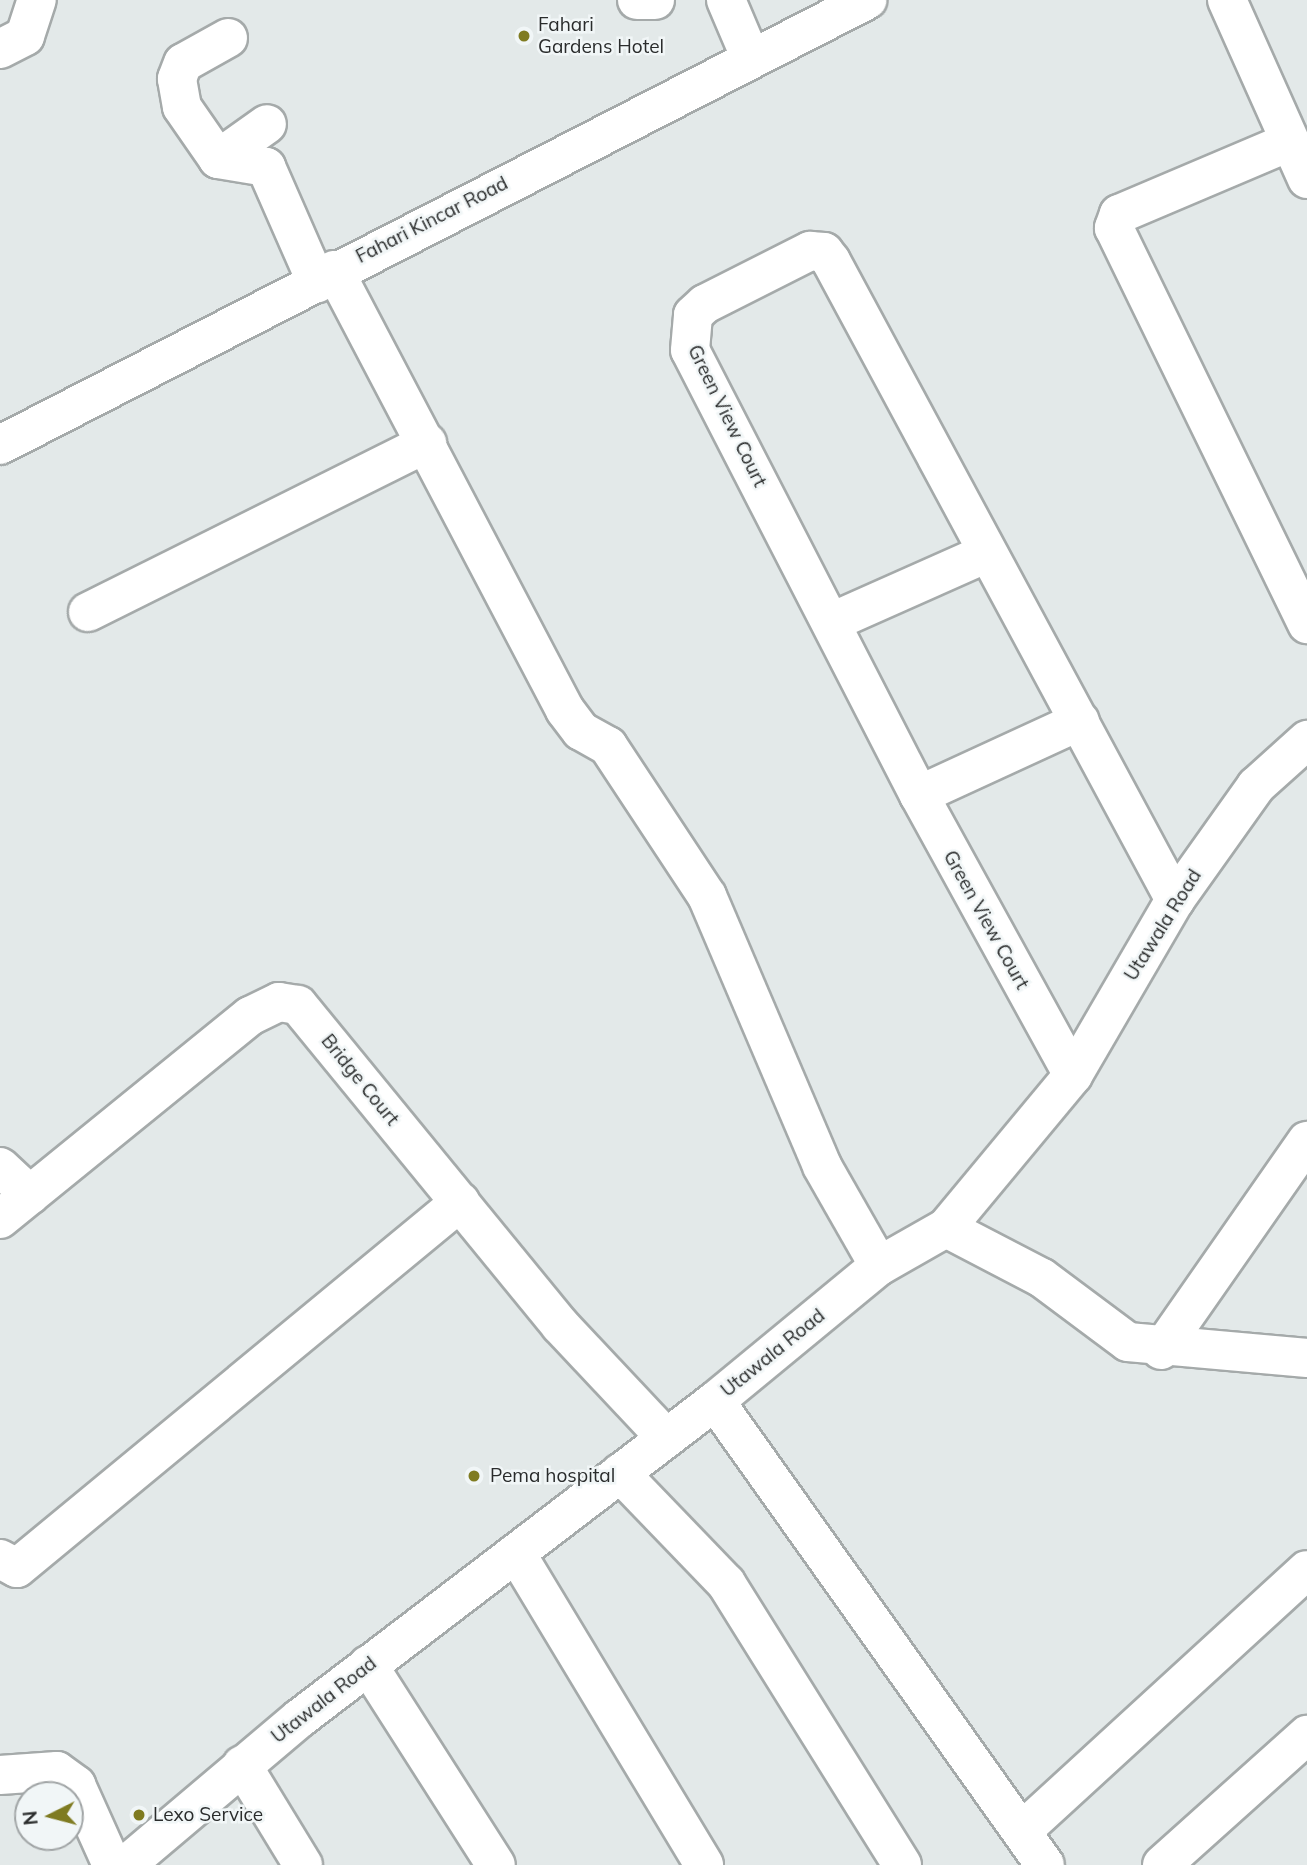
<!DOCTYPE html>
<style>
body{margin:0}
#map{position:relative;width:1307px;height:1865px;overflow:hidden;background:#e3e9e9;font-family:Mulish,sans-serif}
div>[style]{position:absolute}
.roads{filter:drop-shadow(2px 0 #a5aaaa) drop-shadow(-2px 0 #a5aaaa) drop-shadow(0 2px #a5aaaa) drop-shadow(0 -2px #a5aaaa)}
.minor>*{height:38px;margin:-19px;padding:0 19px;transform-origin:19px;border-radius:19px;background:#fff}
.dots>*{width:19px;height:19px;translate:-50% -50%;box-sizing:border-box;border:4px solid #f1f6f7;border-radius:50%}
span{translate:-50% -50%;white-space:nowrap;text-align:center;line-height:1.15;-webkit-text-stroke:5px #f1f6f7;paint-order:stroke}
.poi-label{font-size:19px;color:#2a2c2c}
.left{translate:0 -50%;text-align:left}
.street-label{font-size:19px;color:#2a2c2c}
.north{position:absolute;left:14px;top:1781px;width:70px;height:70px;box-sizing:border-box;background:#f1f6f7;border:2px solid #a1a5a6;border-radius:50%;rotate:264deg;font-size:19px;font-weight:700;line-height:28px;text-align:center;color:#2a2c2c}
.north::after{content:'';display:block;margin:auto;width:24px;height:32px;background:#7f7b21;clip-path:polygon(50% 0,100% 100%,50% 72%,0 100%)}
</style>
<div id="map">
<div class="roads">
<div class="minor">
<div style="left:637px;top:0;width:18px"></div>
<div style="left:726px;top:0;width:64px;rotate:67deg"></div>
<div style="left:1227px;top:0;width:196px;rotate:65.9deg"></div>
<div style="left:228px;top:38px;width:51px;rotate:150.9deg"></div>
<div style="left:183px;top:63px;width:17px;rotate:111deg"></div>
<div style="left:177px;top:79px;width:28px;rotate:80deg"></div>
<div style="left:182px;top:107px;width:63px;rotate:55.3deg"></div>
<div style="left:218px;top:159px;width:49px;rotate:9.5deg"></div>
<div style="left:266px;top:167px;width:127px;rotate:66.3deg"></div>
<div style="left:0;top:49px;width:28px;rotate:-27deg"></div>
<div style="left:25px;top:36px;width:38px;rotate:-72deg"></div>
<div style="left:1289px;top:142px;width:185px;rotate:157deg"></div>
<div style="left:1119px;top:214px;width:15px;rotate:110deg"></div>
<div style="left:1114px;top:228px;width:441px;rotate:64deg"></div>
<div style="left:218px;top:159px;width:60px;rotate:-35.5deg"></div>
<div style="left:334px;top:270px;width:497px;rotate:62.3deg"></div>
<div style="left:565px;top:710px;width:26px;rotate:53deg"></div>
<div style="left:581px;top:731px;width:31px;rotate:29deg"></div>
<div style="left:608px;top:746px;width:180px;rotate:56.6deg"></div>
<div style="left:707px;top:896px;width:293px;rotate:66.9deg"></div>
<div style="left:822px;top:1166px;width:115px;rotate:60.3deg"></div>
<div style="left:0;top:445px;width:975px;rotate:-27.17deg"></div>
<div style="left:88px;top:612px;width:379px;rotate:-26.5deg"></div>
<div style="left:832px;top:622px;width:167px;rotate:-24deg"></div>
<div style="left:919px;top:795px;width:177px;rotate:-24.7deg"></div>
<div style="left:1073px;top:1075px;width:320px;rotate:-118.8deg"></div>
<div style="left:919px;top:795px;width:500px;rotate:-117.23deg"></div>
<div style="left:690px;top:350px;width:35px;rotate:-85deg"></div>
<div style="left:693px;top:315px;width:16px;rotate:-43deg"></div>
<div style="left:705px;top:304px;width:118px;rotate:-26.8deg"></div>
<div style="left:810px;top:251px;width:14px;rotate:4deg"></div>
<div style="left:824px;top:252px;width:11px;rotate:52deg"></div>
<div style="left:831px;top:261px;width:726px;rotate:61.7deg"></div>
<div style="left:0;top:1167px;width:41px;rotate:43deg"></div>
<div style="left:0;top:1219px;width:322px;rotate:-39.1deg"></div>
<div style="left:250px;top:1016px;width:32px;rotate:-26deg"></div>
<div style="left:279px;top:1002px;width:19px;rotate:9deg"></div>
<div style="left:298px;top:1005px;width:414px;rotate:50.7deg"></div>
<div style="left:560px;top:1325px;width:155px;rotate:46.8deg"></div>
<div style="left:946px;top:1228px;width:108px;rotate:27.5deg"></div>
<div style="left:1042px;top:1278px;width:107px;rotate:36.7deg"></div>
<div style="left:1128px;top:1342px;width:180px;rotate:5.1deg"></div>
<div style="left:1161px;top:1350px;width:255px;rotate:-55.1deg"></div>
<div style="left:715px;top:1401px;width:569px;rotate:54.58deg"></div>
<div style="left:620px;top:1473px;width:153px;rotate:46.1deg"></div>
<div style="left:726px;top:1583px;width:332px;rotate:58deg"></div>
<div style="left:516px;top:1553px;width:364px;rotate:58.9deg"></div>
<div style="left:0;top:1559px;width:19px;rotate:28deg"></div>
<div style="left:17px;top:1568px;width:575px;rotate:-39.56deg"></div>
<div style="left:368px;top:1665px;width:237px;rotate:57.4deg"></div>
<div style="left:242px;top:1765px;width:117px;rotate:58.6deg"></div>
<div style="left:0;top:1775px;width:57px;rotate:-4deg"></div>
<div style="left:57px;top:1771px;width:24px;rotate:36deg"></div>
<div style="left:76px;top:1785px;width:85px;rotate:65.8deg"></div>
<div style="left:1022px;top:1831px;width:386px;rotate:-42.5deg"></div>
<div style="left:126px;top:1865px;width:228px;rotate:-40.2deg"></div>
<div style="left:300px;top:1718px;width:522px;rotate:-37.37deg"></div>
<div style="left:715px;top:1401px;width:212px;rotate:-39.5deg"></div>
<div style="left:879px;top:1266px;width:77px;rotate:-29.6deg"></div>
<div style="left:946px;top:1228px;width:199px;rotate:-50.3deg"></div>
<div style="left:1073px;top:1075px;width:203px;rotate:-59.8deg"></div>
<div style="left:1175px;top:900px;width:140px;rotate:-54.6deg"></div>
<div style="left:1256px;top:786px;width:69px;rotate:-42deg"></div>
<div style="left:1162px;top:1865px;width:195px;rotate:-41.9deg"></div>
</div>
</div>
<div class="dots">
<div style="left:524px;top:36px;background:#7f7b21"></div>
<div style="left:474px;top:1476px;background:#7f7b21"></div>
<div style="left:139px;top:1815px;background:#7f7b21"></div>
</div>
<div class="poi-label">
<span class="left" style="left:538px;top:36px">Fahari<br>Gardens Hotel</span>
<span class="left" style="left:490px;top:1476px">Pema hospital</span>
<span class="left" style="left:153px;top:1815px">Lexo Service</span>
</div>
<div class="street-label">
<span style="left:432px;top:220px;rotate:-27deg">Fahari Kincar Road</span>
<span style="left:727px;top:416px;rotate:64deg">Green View Court</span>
<span style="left:986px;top:920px;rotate:61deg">Green View Court</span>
<span style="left:1163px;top:925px;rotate:-58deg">Utawala Road</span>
<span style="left:360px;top:1080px;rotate:51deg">Bridge Court</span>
<span style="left:773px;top:1353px;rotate:-39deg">Utawala Road</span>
<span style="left:324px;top:1700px;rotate:-38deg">Utawala Road</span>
</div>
<div class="north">N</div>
</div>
